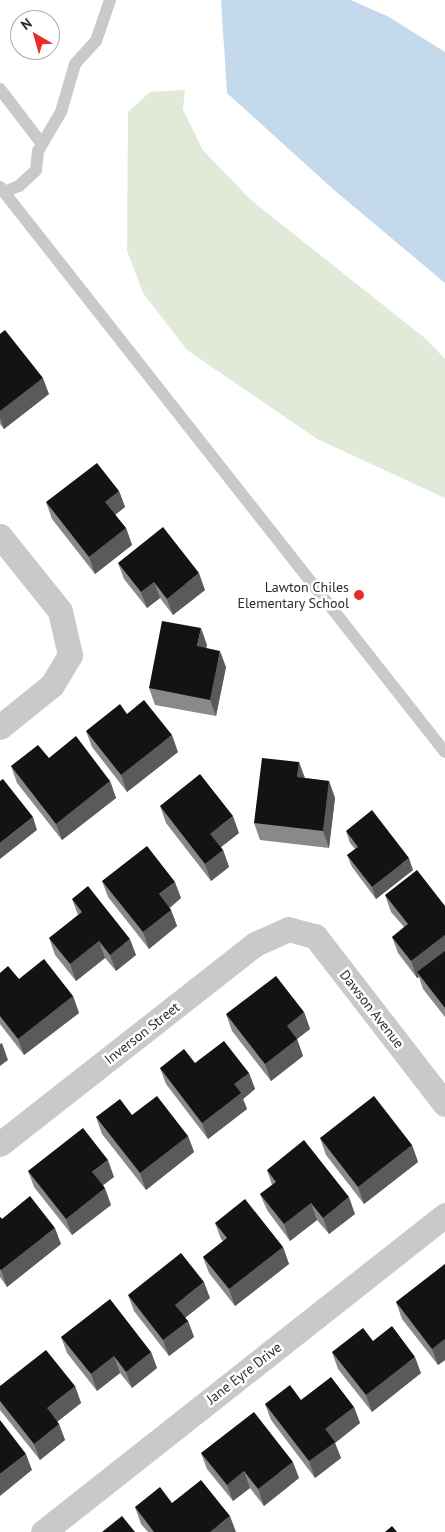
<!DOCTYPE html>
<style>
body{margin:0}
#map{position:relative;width:445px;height:1532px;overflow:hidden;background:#fff;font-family:"PT Sans",sans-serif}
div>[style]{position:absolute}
.green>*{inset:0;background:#e1ead9}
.water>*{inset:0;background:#c4d9eb}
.lane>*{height:12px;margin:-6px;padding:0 6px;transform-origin:6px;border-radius:6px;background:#c9c9c9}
.street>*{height:25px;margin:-12.5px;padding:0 12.5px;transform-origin:12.5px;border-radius:12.5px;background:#c9c9c9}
.wall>*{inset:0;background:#898989}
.shaded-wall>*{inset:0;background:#5a5a5a}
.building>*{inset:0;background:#131313}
.dots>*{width:14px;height:14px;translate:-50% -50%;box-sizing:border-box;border:2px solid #fff;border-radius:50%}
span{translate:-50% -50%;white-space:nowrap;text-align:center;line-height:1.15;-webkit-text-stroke:5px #fff;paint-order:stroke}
.poi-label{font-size:14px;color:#2c2c2c}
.right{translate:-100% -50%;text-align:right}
.street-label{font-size:14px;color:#2c2c2c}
.north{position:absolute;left:10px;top:10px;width:50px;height:50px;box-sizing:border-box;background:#fff;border:1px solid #ababab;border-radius:50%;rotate:322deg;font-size:14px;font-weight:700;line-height:20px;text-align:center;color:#2c2c2c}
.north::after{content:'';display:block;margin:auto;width:18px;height:22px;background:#e62d2b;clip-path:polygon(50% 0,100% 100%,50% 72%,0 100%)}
</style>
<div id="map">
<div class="green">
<div style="clip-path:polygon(185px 90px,183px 109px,202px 149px,251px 200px,426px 339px,445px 359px,445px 498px,317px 439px,187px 350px,143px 293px,127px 251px,128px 112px,150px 92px)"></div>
</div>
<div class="water">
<div style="clip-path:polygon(221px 0,351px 0,389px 17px,445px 52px,445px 283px,334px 190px,227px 93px)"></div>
</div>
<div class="lane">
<div style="left:0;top:89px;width:69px;rotate:52.6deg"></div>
<div style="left:0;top:187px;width:719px;rotate:51.78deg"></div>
<div style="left:4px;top:192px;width:16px;rotate:-22deg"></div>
<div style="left:19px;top:186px;width:23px;rotate:-43deg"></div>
<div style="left:36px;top:170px;width:19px;rotate:-84deg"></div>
<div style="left:38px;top:151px;width:45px;rotate:-59.5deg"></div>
<div style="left:61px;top:112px;width:50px;rotate:-73.7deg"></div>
<div style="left:75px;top:64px;width:31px;rotate:-48deg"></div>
<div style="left:96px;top:41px;width:43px;rotate:-71.1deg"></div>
</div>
<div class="street">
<div style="left:0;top:536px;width:96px;rotate:51.3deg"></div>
<div style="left:60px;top:611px;width:45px;rotate:77.2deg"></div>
<div style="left:70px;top:655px;width:35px;rotate:121deg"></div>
<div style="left:52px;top:685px;width:67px;rotate:141.1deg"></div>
<div style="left:0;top:1144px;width:324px;rotate:-38.1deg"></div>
<div style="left:255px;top:944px;width:36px;rotate:-24deg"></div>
<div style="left:288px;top:929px;width:28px;rotate:15deg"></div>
<div style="left:315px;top:936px;width:212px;rotate:52.3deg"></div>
<div style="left:43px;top:1532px;width:512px;rotate:-38.26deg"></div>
</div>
<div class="wall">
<div style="clip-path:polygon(0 334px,49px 394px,4px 429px,0 424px)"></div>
<div style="clip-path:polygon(119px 491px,125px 507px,115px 515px,126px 528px,132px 545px,95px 574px,52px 519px,46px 502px)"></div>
<div style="clip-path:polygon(118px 563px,205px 590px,173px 615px,160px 598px,147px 608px,124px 579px)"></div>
<div style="clip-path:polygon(207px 645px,206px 648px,226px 667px,216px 716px,155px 705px,149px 688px)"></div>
<div style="clip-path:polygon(127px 714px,178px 752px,127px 792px,92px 747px,86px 731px)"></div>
<div style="clip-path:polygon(49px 758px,110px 781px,116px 798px,62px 840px,17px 783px,11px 766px)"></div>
<div style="clip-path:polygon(299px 762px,305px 778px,329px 781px,335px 798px,329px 848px,260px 840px,254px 823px)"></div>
<div style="clip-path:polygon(160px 806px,239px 833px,221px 847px,223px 850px,229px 867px,211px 881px,166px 823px)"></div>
<div style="clip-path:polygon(346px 831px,413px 870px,376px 899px,352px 867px,347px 855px,355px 849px,350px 843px)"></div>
<div style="clip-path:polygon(102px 881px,181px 898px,170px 908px,171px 910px,177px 926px,149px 949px,108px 897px)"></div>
<div style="clip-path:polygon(385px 895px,445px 906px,445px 1017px,423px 989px,419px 977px,417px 978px,398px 953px,392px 937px,404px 927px,391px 912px)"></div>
<div style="clip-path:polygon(72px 899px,136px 955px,116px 971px,105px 958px,76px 981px,55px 955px,49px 938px,78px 915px)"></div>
<div style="clip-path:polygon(0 973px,73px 996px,79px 1013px,24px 1055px,0 1024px)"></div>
<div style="clip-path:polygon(304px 1012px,310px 1029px,297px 1039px,303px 1056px,271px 1081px,232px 1031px,226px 1014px)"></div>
<div style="clip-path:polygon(195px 1063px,249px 1073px,255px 1089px,243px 1099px,247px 1109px,208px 1139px,166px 1084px,160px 1068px)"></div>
<div style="clip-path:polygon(132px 1115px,188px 1136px,194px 1152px,146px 1190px,102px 1134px,96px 1117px)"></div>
<div style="clip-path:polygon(320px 1138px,412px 1145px,418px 1162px,364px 1204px,326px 1155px)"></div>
<div style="clip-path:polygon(267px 1170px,355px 1214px,329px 1234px,317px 1220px,290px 1241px,267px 1210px,260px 1194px,272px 1185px)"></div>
<div style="clip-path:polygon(28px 1171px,114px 1177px,103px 1185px,111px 1205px,72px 1235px,34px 1187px)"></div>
<div style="clip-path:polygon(0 1217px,2px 1219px,61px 1244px,7px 1287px,0 1277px)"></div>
<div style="clip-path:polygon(215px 1223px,283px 1247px,289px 1264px,235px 1306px,209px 1273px,203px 1257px,223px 1241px,221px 1239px)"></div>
<div style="clip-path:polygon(445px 1264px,445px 1360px,438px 1365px,402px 1319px,396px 1302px)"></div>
<div style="clip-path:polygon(128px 1295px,210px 1298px,185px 1318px,188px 1321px,194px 1337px,169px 1356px,134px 1311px)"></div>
<div style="clip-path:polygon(61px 1337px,151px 1352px,157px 1368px,132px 1388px,120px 1373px,97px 1391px,67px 1353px)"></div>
<div style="clip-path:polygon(373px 1341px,421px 1373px,372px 1412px,338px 1369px,332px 1352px)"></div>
<div style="clip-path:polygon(0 1386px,75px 1386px,81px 1403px,57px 1422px,59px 1424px,65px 1440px,40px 1460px,0 1410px)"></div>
<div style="clip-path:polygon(301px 1400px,354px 1407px,360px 1423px,335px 1443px,341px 1458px,315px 1478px,271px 1420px,265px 1404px)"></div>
<div style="clip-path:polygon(201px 1453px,299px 1478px,264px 1506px,250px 1488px,233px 1501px,207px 1469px)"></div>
<div style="clip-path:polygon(172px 1503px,236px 1532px,148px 1532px,141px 1524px,135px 1507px)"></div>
</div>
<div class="shaded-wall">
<div style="clip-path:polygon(43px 378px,49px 394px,4px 429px,0 418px,0 411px)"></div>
<div style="clip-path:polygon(119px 491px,125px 507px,111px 518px,105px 502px)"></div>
<div style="clip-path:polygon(126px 528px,132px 545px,95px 574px,89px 557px)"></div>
<div style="clip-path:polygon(199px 573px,205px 590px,173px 615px,167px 599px)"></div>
<div style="clip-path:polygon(154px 582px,160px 598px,147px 608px,141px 592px)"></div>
<div style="clip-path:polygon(201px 628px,207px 645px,203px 663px,197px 646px)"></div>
<div style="clip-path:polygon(220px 651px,226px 667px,216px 716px,210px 700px)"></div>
<div style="clip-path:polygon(172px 735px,178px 752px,127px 792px,121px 775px)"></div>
<div style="clip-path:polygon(299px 762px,305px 779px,297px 777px)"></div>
<div style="clip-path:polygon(110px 781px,116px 798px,62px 840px,56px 824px)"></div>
<div style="clip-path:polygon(329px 781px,335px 798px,329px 848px,323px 831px)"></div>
<div style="clip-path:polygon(233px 816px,239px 833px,216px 851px,210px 834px)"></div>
<div style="clip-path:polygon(33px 817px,37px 830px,0 859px,0 843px)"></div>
<div style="clip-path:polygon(223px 850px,229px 867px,211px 881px,205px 864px)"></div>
<div style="clip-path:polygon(409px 858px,413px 870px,376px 899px,372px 887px)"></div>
<div style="clip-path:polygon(175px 882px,181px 898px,165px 911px,159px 894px)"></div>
<div style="clip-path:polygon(171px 910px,177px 926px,149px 949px,143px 932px)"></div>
<div style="clip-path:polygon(445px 935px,445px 956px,417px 972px,419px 977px,417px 978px,411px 961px)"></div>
<div style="clip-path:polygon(130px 939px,136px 955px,116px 971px,110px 955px)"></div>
<div style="clip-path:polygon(99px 941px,105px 958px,76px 981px,70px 964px)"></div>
<div style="clip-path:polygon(73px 996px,79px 1013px,24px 1055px,18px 1039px)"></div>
<div style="clip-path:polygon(304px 1012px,310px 1029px,297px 1039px,303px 1056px,271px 1081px,265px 1064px,287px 1026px)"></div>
<div style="clip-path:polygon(2px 1043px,8px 1060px,0 1066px,0 1044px)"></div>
<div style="clip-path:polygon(249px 1073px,255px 1089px,243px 1099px,247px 1109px,208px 1139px,202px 1123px,234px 1084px)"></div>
<div style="clip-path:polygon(188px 1136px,194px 1152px,146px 1190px,140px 1173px)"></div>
<div style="clip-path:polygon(412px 1145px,418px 1162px,364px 1204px,358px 1187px)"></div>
<div style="clip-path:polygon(108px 1160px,114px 1177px,98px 1189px,92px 1172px)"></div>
<div style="clip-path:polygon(105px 1188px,111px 1205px,72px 1235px,66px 1219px)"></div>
<div style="clip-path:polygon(349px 1197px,355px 1214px,329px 1234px,323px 1218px)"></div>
<div style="clip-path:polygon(311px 1203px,317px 1220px,290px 1241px,284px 1224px)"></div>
<div style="clip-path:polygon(55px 1228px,61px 1244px,7px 1287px,1px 1270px)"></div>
<div style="clip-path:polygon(283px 1247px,289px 1264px,235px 1306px,229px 1289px)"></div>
<div style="clip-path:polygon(204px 1282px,210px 1298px,181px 1321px,175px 1305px)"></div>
<div style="clip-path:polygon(188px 1321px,194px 1337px,169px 1356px,163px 1340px)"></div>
<div style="clip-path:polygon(445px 1339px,445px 1360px,438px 1365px,432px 1349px)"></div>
<div style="clip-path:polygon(151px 1352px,157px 1368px,132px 1388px,126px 1372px)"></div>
<div style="clip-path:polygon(114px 1356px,120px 1373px,97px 1391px,91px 1374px)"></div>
<div style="clip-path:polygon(415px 1357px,421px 1373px,372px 1412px,366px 1395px)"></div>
<div style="clip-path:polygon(75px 1386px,81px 1403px,53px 1425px,47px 1408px)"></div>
<div style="clip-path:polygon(354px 1407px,360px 1423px,335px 1443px,341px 1458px,315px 1478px,309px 1461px,325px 1429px)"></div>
<div style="clip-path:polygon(59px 1424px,65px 1440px,40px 1460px,34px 1444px)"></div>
<div style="clip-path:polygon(26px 1454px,32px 1470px,0 1496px,0 1474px)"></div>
<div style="clip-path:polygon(293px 1462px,299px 1478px,264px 1506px,258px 1489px)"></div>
<div style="clip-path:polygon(244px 1471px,250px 1488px,233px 1501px,227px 1485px)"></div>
<div style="clip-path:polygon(230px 1516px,236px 1532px,210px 1532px)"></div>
</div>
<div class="building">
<div style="clip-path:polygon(5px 330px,43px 378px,0 411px,0 334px)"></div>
<div style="clip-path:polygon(97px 463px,119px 491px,105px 502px,126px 528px,89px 557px,46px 502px)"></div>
<div style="clip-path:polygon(163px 527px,199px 573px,167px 599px,154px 582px,141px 592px,118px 563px)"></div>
<div style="clip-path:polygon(162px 621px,201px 628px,197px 646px,220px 651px,210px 700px,149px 688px)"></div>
<div style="clip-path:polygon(144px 700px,172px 735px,121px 775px,86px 731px,120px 704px,127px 714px)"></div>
<div style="clip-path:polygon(76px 736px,110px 781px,56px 824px,11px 766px,38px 745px,49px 758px)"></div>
<div style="clip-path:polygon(262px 758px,299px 762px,297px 777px,329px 781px,323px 831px,254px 823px)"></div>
<div style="clip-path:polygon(200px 774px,233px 816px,210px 834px,223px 850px,205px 864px,160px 806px)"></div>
<div style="clip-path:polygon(3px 779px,33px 817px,0 843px,0 781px)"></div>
<div style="clip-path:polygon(372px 810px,409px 858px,372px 887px,347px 855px,358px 847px,346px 831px)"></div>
<div style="clip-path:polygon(147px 846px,175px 882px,159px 894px,171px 910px,143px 932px,102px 881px)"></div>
<div style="clip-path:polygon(417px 870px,445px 906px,445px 935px,411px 961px,392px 937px,408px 924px,385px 895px)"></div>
<div style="clip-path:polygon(88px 886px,130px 939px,110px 955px,99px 941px,70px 964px,49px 938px,82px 912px,72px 899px)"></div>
<div style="clip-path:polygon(445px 951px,445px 1008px,417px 972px)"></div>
<div style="clip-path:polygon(44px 959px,73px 996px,18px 1039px,0 1016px,0 973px,8px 966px,19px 979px)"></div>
<div style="clip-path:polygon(276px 976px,304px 1012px,287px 1026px,297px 1039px,265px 1064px,226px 1014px)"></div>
<div style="clip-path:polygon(224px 1041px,249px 1073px,234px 1084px,241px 1093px,202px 1123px,160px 1068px,184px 1049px,195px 1063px)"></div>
<div style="clip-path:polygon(157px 1096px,188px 1136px,140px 1173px,96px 1117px,120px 1099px,132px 1115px)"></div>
<div style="clip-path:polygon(374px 1096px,412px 1145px,358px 1187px,320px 1138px)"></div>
<div style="clip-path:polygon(83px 1128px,108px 1160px,92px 1172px,105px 1188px,66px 1219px,28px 1171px)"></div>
<div style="clip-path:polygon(304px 1140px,349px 1197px,323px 1218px,311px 1203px,284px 1224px,260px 1194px,276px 1182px,267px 1170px)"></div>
<div style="clip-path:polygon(30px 1196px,55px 1228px,1px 1270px,0 1269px,0 1217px,2px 1219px)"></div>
<div style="clip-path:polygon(245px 1199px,283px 1247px,229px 1289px,203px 1257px,227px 1238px,215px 1223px)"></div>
<div style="clip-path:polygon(181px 1253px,204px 1282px,175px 1305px,188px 1321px,163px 1340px,128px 1295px)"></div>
<div style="clip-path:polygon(445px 1264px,445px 1339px,432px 1349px,396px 1302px)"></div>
<div style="clip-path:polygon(110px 1299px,151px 1352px,126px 1372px,114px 1356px,91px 1374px,61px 1337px)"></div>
<div style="clip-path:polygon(392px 1326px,415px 1357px,366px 1395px,332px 1352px,363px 1328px,373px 1341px)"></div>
<div style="clip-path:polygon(46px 1350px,75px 1386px,47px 1408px,59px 1424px,34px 1444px,0 1401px,0 1386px)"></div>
<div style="clip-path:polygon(331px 1377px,354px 1407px,325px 1429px,335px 1442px,309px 1461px,265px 1404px,290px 1385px,301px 1400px)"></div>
<div style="clip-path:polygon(254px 1412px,293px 1462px,258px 1489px,244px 1471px,227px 1485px,201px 1453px)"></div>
<div style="clip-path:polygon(0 1420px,26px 1454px,0 1474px)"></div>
<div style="clip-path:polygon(201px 1480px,230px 1516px,210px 1532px,154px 1532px,135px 1507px,160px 1487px,172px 1503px)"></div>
<div style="clip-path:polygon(122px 1516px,135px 1532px,102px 1532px)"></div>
<div style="clip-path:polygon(392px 1526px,397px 1532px,385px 1532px)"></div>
</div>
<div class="dots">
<div style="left:359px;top:595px;background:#e62d2b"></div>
</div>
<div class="poi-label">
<span class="right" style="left:349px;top:595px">Lawton Chiles<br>Elementary School</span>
</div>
<div class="street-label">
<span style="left:372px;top:1009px;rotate:52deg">Dawson Avenue</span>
<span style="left:142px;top:1033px;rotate:-38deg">Inverson Street</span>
<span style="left:244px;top:1373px;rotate:-38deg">Jane Eyre Drive</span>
</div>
<div class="north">N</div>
</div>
